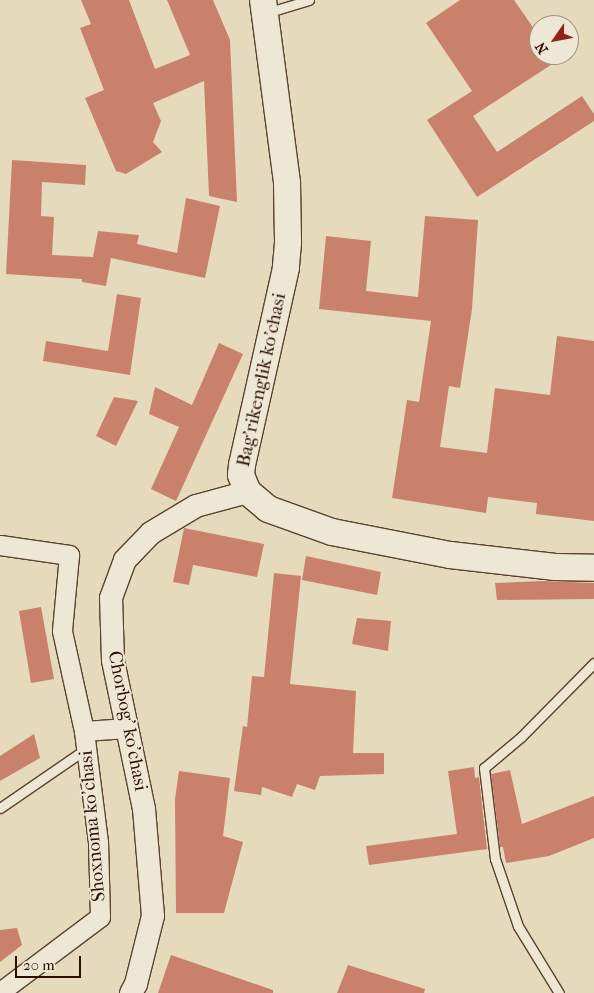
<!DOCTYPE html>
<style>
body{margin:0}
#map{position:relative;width:594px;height:993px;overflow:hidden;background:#e5dabb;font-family:"IM FELL French Canon",serif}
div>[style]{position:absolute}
.building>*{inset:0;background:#ca816c}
.roads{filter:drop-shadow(1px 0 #5a422f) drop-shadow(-1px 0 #5a422f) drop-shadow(0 1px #5a422f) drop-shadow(0 -1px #5a422f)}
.service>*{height:9px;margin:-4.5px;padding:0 4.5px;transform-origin:4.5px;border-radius:4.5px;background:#eee7d3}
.minor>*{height:19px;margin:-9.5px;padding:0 9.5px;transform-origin:9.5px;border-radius:9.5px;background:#eee7d3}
.tertiary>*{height:22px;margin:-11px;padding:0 11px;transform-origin:11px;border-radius:11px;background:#eee7d3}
.secondary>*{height:26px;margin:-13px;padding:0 13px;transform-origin:13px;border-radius:13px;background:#eee7d3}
span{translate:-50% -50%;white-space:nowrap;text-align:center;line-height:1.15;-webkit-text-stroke:4px #eee7d3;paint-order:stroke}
.street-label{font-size:19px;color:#2b0f00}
.north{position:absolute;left:529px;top:15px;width:50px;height:50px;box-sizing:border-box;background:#eee7d3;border:1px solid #a0917f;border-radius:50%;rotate:237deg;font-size:14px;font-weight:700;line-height:20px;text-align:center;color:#2b0f00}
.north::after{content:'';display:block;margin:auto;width:18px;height:22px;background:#8f2418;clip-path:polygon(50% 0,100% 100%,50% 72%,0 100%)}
.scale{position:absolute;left:15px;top:956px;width:66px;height:22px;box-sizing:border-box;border:2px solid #2b0f00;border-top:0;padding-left:6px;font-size:15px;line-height:18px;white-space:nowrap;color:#2b0f00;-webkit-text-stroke:4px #eee7d3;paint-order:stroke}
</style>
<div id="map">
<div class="building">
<div style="clip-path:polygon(81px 0,129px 0,155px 69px,190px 55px,167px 0,213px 0,230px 40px,237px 202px,209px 196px,204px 81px,153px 103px,161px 121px,153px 142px,162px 152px,126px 174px,116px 171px,85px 98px,104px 90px,80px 28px,91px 24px)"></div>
<div style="clip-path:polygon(460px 0,514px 0,539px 36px,539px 55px,566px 55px,473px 116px,497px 152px,582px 96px,594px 114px,594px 121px,477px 197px,427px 120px,472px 91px,426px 23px)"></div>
<div style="clip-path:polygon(12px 160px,86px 165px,85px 185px,42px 182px,41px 216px,54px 217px,52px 255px,93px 257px,98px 231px,139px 235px,137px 244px,177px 253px,186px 198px,220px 206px,205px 278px,111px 258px,106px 286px,82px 282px,82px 279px,6px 274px)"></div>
<div style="clip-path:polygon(425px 216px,478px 220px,472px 309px,460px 388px,449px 386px,440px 447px,487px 453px,495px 388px,550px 395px,557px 336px,594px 341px,594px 521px,536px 514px,537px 503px,488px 497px,486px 513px,392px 498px,407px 400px,419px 402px,431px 321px,319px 309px,326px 236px,371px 241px,366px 291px,418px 297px)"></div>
<div style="clip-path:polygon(117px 294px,141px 298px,130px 375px,43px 361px,46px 341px,108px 351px)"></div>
<div style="clip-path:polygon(219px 343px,243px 354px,176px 501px,151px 489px,179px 427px,149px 414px,155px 387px,192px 405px)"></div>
<div style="clip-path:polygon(114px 397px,138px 401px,116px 446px,96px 436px)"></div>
<div style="clip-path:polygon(184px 528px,264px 544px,257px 577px,193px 565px,189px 585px,173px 582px)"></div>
<div style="clip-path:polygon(306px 556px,381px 572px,377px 595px,302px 580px)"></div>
<div style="clip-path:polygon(274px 573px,301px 576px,290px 684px,356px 691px,353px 753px,384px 753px,384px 774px,320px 776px,315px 790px,297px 784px,292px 797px,262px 787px,261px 795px,234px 791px,243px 726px,247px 727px,252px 676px,264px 677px)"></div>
<div style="clip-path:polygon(543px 581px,594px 583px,594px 599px,497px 600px,495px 583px)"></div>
<div style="clip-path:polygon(41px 607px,54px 679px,31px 683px,19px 611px)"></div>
<div style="clip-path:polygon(357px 618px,391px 621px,388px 651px,352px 644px)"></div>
<div style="clip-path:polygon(34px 734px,40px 758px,0 781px,0 756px)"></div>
<div style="clip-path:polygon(474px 767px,475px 778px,479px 777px,487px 849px,369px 865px,366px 846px,457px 834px,448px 771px)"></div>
<div style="clip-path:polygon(510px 770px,522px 824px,594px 796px,594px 838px,549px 856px,506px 863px,503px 847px,500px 847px,491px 774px)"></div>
<div style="clip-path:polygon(179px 771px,230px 778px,223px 836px,243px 842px,224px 913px,176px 913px,175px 799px)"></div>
<div style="clip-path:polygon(17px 928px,22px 945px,0 962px,0 930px)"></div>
<div style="clip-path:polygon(171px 955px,273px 990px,273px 993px,158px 993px)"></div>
<div style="clip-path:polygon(348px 965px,425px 989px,424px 993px,337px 993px)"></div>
</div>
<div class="roads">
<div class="service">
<div style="left:266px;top:13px;width:45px;rotate:-16.8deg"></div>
<div style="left:0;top:808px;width:104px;rotate:-34.5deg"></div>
<div style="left:559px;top:993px;width:79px;rotate:-121.5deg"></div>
<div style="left:518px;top:926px;width:71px;rotate:-108.9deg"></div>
<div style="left:495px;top:859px;width:92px;rotate:-96.9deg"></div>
<div style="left:484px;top:768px;width:48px;rotate:-40deg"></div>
<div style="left:521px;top:737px;width:104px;rotate:-45.4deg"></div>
</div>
<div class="minor">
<div style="left:0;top:545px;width:70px;rotate:8.2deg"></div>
<div style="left:69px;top:555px;width:76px;rotate:95.3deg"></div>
<div style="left:62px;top:631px;width:102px;rotate:77.6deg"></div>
<div style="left:84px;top:731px;width:43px;rotate:-4deg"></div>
<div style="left:0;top:992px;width:125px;rotate:-36.9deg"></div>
<div style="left:100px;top:917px;width:75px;rotate:-91.5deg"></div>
<div style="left:98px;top:842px;width:112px;rotate:-97.2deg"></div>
</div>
<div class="tertiary">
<div style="left:131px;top:993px;width:10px;rotate:-61deg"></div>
<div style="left:136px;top:984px;width:70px;rotate:-76deg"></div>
<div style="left:153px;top:916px;width:107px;rotate:-94.8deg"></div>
<div style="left:144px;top:809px;width:152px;rotate:-101.8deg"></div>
<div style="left:113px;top:660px;width:62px;rotate:-91.8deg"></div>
<div style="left:111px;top:598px;width:40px;rotate:-69.8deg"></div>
<div style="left:125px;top:560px;width:37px;rotate:-46deg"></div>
<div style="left:151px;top:533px;width:52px;rotate:-31deg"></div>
<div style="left:196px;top:506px;width:54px;rotate:-15.1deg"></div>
</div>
<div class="secondary">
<div style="left:263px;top:0;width:185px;rotate:82.5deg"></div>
<div style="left:287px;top:183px;width:60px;rotate:89deg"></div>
<div style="left:288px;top:243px;width:25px;rotate:95deg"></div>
<div style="left:286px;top:268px;width:202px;rotate:102.6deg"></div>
<div style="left:242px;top:465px;width:10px;rotate:96deg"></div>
<div style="left:241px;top:475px;width:18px;rotate:68deg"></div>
<div style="left:248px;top:492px;width:26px;rotate:40deg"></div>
<div style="left:268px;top:509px;width:68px;rotate:19.8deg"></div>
<div style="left:332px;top:532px;width:120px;rotate:11deg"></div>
<div style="left:450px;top:555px;width:106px;rotate:6.5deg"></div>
<div style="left:555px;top:567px;width:39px;rotate:1deg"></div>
</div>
</div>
<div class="street-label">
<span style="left:262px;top:380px;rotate:-78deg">Bag'rikenglik ko'chasi</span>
<span style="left:127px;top:721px;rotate:79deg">Chorbog' ko'chasi</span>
<span style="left:93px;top:826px;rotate:-95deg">Shoxnoma ko'chasi</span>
</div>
<div class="north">N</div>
<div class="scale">20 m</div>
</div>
